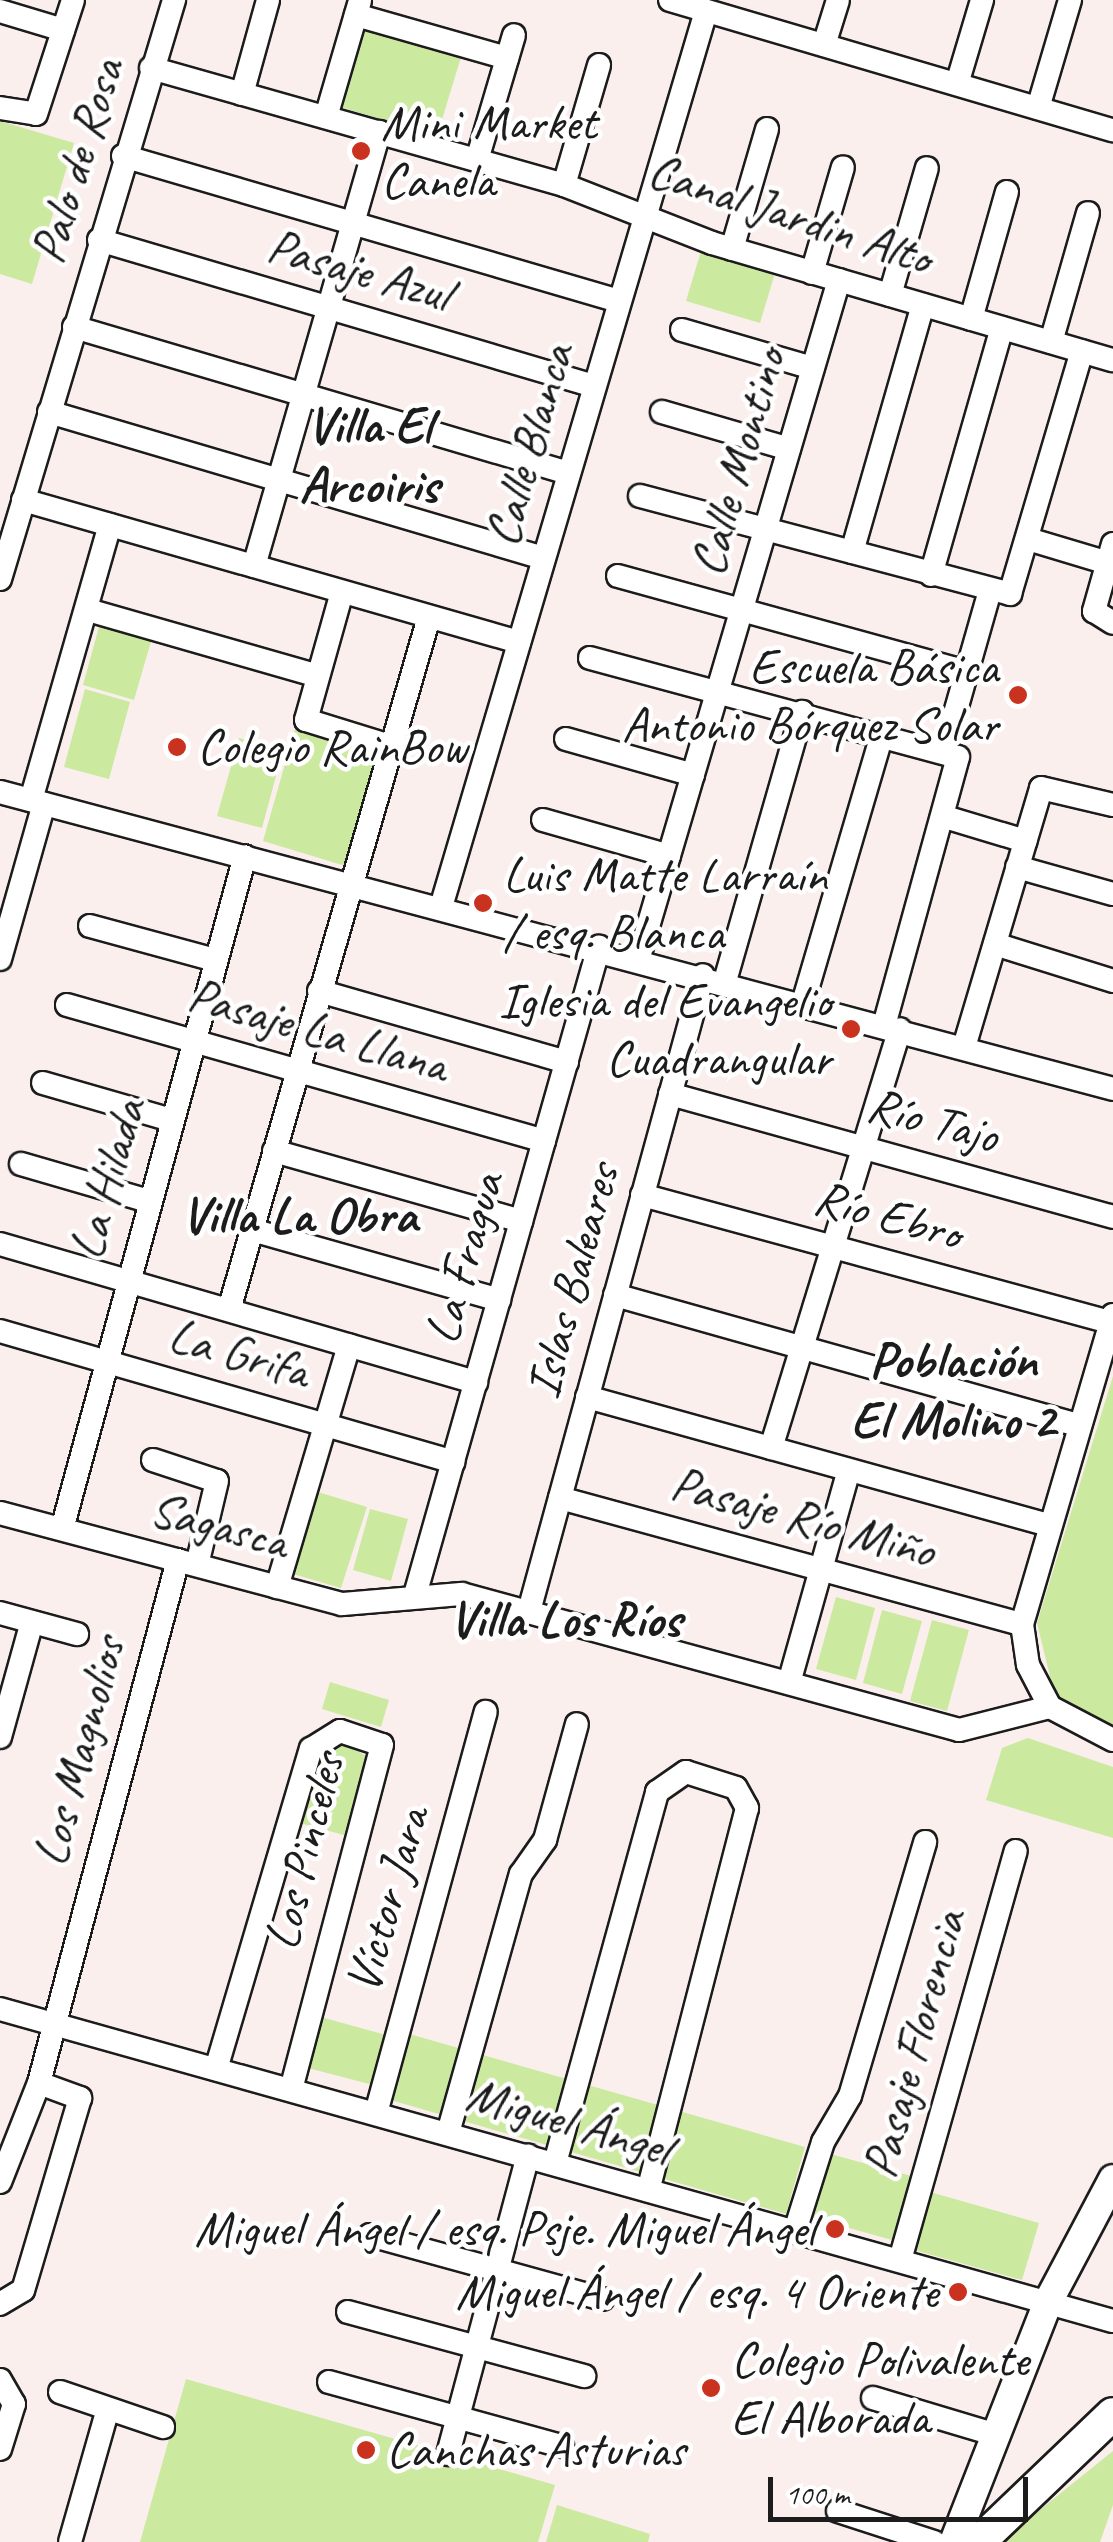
<!DOCTYPE html>
<meta charset="utf-8">
<style>
body{margin:0}
#map{position:relative;width:1113px;height:2542px;overflow:hidden;background:#faefed;font-family:Caveat,sans-serif}
div>[style]{position:absolute}
.green>*{inset:0;background:#cce9a0}
.roads{filter:drop-shadow(2px 0 #1c1c1c) drop-shadow(-2px 0 #1c1c1c) drop-shadow(0 2px #1c1c1c) drop-shadow(0 -2px #1c1c1c)}
.minor>*{height:22px;margin:-11px;padding:0 11px;transform-origin:11px;border-radius:11px;background:#fff}
.major>*{height:28px;margin:-14px;padding:0 14px;transform-origin:14px;border-radius:14px;background:#fff}
.highway>*{height:32px;margin:-16px;padding:0 16px;transform-origin:16px;border-radius:16px;background:#fff}
.dots>*{width:28px;height:28px;translate:-50% -50%;box-sizing:border-box;border:5px solid #fff;border-radius:50%}
span{translate:-50% -50%;white-space:nowrap;text-align:center;line-height:1.15;-webkit-text-stroke:9px #fff;paint-order:stroke}
.poi-label{font-size:50px;color:#1c1c1c}
.left{translate:0 -50%;text-align:left}
.right{translate:-100% -50%;text-align:right}
.street-label{font-size:50px;color:#1c1c1c}
.neighbourhood-label{font-size:52px;color:#1c1c1c;font-weight:700}
.scale{position:absolute;left:768px;top:2477px;width:260px;height:45px;box-sizing:border-box;border:5px solid #1c1c1c;border-top:0;padding-left:12px;font-size:30px;line-height:35px;white-space:nowrap;color:#1c1c1c;-webkit-text-stroke:8px #fff;paint-order:stroke}
</style>
<div id="map">
<div class="green">
<div style="clip-path:polygon(361px 22px,462px 54px,437px 136px,337px 106px)"></div>
<div style="clip-path:polygon(0 121px,74px 143px,32px 284px,0 274px)"></div>
<div style="clip-path:polygon(701px 251px,775px 273px,760px 323px,686px 301px)"></div>
<div style="clip-path:polygon(100px 623px,152px 638px,134px 700px,83px 685px)"></div>
<div style="clip-path:polygon(85px 689px,130px 702px,109px 779px,64px 767px)"></div>
<div style="clip-path:polygon(295px 729px,385px 756px,352px 868px,263px 841px)"></div>
<div style="clip-path:polygon(239px 738px,283px 750px,262px 828px,217px 816px)"></div>
<div style="clip-path:polygon(1113px 1376px,1113px 1728px,1055px 1697px,1037px 1623px)"></div>
<div style="clip-path:polygon(318px 1492px,367px 1507px,341px 1588px,293px 1574px)"></div>
<div style="clip-path:polygon(370px 1509px,408px 1519px,391px 1581px,353px 1570px)"></div>
<div style="clip-path:polygon(836px 1597px,875px 1608px,856px 1680px,816px 1669px)"></div>
<div style="clip-path:polygon(882px 1610px,922px 1621px,902px 1694px,863px 1683px)"></div>
<div style="clip-path:polygon(932px 1620px,969px 1630px,947px 1711px,910px 1701px)"></div>
<div style="clip-path:polygon(330px 1682px,389px 1700px,381px 1727px,322px 1709px)"></div>
<div style="clip-path:polygon(334px 1737px,366px 1756px,344px 1835px,300px 1823px,322px 1741px)"></div>
<div style="clip-path:polygon(1028px 1738px,1113px 1767px,1113px 1838px,986px 1800px,1002px 1748px)"></div>
<div style="clip-path:polygon(321px 2017px,386px 2035px,373px 2085px,308px 2068px)"></div>
<div style="clip-path:polygon(406px 2033px,805px 2147px,786px 2214px,387px 2099px)"></div>
<div style="clip-path:polygon(823px 2152px,915px 2177px,892px 2240px,806px 2216px)"></div>
<div style="clip-path:polygon(930px 2192px,1039px 2223px,1022px 2280px,914px 2250px)"></div>
<div style="clip-path:polygon(186px 2379px,555px 2485px,538px 2542px,140px 2542px)"></div>
<div style="clip-path:polygon(1113px 2451px,1113px 2505px,1100px 2542px,1000px 2542px)"></div>
<div style="clip-path:polygon(557px 2505px,650px 2534px,648px 2542px,546px 2542px)"></div>
</div>
<div class="roads">
<div class="minor">
<div style="left:670px;top:0;width:462px;rotate:16.4deg"></div>
<div style="left:0;top:11px;width:66px;rotate:16.8deg"></div>
<div style="left:356px;top:15px;width:157px;rotate:15.9deg"></div>
<div style="left:824px;top:45px;width:47px;rotate:-72.7deg"></div>
<div style="left:151px;top:68px;width:429px;rotate:15.8deg"></div>
<div style="left:564px;top:185px;width:159px;rotate:21.4deg"></div>
<div style="left:712px;top:243px;width:418px;rotate:16.3deg"></div>
<div style="left:957px;top:84px;width:88px;rotate:-73.4deg"></div>
<div style="left:242px;top:94px;width:98px;rotate:-74.5deg"></div>
<div style="left:0;top:108px;width:36px;rotate:9deg"></div>
<div style="left:36px;top:114px;width:120px;rotate:-72deg"></div>
<div style="left:1038px;top:108px;width:113px;rotate:-73.5deg"></div>
<div style="left:326px;top:117px;width:121px;rotate:-73.7deg"></div>
<div style="left:123px;top:156px;width:517px;rotate:16.3deg"></div>
<div style="left:477px;top:160px;width:130px;rotate:-73.5deg"></div>
<div style="left:564px;top:185px;width:125px;rotate:-73.7deg"></div>
<div style="left:99px;top:240px;width:516px;rotate:16.43deg"></div>
<div style="left:732px;top:249px;width:125px;rotate:-73.7deg"></div>
<div style="left:812px;top:273px;width:110px;rotate:-73.7deg"></div>
<div style="left:890px;top:295px;width:132px;rotate:-73.8deg"></div>
<div style="left:971px;top:319px;width:132px;rotate:-74.2deg"></div>
<div style="left:74px;top:327px;width:515px;rotate:16.46deg"></div>
<div style="left:682px;top:330px;width:136px;rotate:16.2deg"></div>
<div style="left:1051px;top:342px;width:134px;rotate:-74deg"></div>
<div style="left:49px;top:412px;width:515px;rotate:16.46deg"></div>
<div style="left:662px;top:412px;width:132px;rotate:16.2deg"></div>
<div style="left:640px;top:496px;width:383px;rotate:14.8deg"></div>
<div style="left:1010px;top:594px;width:253px;rotate:-73.5deg"></div>
<div style="left:23px;top:500px;width:516px;rotate:15.98deg"></div>
<div style="left:1028px;top:539px;width:84px;rotate:16.7deg"></div>
<div style="left:1113px;top:544px;width:70px;rotate:105.8deg"></div>
<div style="left:1094px;top:611px;width:22px;rotate:32deg"></div>
<div style="left:852px;top:552px;width:257px;rotate:-74deg"></div>
<div style="left:254px;top:566px;width:452px;rotate:-73.9deg"></div>
<div style="left:931px;top:575px;width:257px;rotate:-74deg"></div>
<div style="left:618px;top:576px;width:362px;rotate:15.4deg"></div>
<div style="left:0;top:579px;width:605px;rotate:-73.27deg"></div>
<div style="left:342px;top:592px;width:133px;rotate:105.7deg"></div>
<div style="left:306px;top:720px;width:88px;rotate:17.2deg"></div>
<div style="left:88px;top:610px;width:239px;rotate:16deg"></div>
<div style="left:590px;top:658px;width:381px;rotate:15.1deg"></div>
<div style="left:958px;top:757px;width:278px;rotate:105.4deg"></div>
<div style="left:566px;top:739px;width:132px;rotate:15.8deg"></div>
<div style="left:944px;top:752px;width:167px;rotate:-74.1deg"></div>
<div style="left:0;top:792px;width:1152px;rotate:14.94deg"></div>
<div style="left:31px;top:800px;width:286px;rotate:-74deg"></div>
<div style="left:945px;top:817px;width:84px;rotate:16.7deg"></div>
<div style="left:543px;top:820px;width:131px;rotate:15.9deg"></div>
<div style="left:1017px;top:867px;width:100px;rotate:15.7deg"></div>
<div style="left:441px;top:907px;width:934px;rotate:-73.52deg"></div>
<div style="left:90px;top:926px;width:130px;rotate:15.2deg"></div>
<div style="left:995px;top:944px;width:124px;rotate:17.4deg"></div>
<div style="left:639px;top:957px;width:706px;rotate:-73.54deg"></div>
<div style="left:0;top:959px;width:161px;rotate:-74.2deg"></div>
<div style="left:725px;top:981px;width:280px;rotate:-74deg"></div>
<div style="left:319px;top:991px;width:258px;rotate:16deg"></div>
<div style="left:803px;top:1003px;width:280px;rotate:-73.6deg"></div>
<div style="left:67px;top:1005px;width:496px;rotate:15.9deg"></div>
<div style="left:964px;top:1047px;width:270px;rotate:-73.4deg"></div>
<div style="left:1041px;top:788px;width:74px;rotate:13.3deg"></div>
<div style="left:43px;top:1083px;width:133px;rotate:16.1deg"></div>
<div style="left:670px;top:1094px;width:460px;rotate:15.5deg"></div>
<div style="left:274px;top:1151px;width:257px;rotate:15.8deg"></div>
<div style="left:21px;top:1164px;width:132px;rotate:16.2deg"></div>
<div style="left:642px;top:1195px;width:486px;rotate:15.2deg"></div>
<div style="left:252px;top:1230px;width:257px;rotate:15.8deg"></div>
<div style="left:0;top:1244px;width:496px;rotate:16.2deg"></div>
<div style="left:615px;top:1295px;width:482px;rotate:15.7deg"></div>
<div style="left:229px;top:1310px;width:721px;rotate:-73.9deg"></div>
<div style="left:1113px;top:1315px;width:322px;rotate:106.4deg"></div>
<div style="left:1022px;top:1624px;width:41px;rotate:81.7deg"></div>
<div style="left:1028px;top:1665px;width:47px;rotate:62.4deg"></div>
<div style="left:1050px;top:1707px;width:71px;rotate:27.6deg"></div>
<div style="left:0;top:1331px;width:472px;rotate:16.1deg"></div>
<div style="left:587px;top:1397px;width:478px;rotate:15.5deg"></div>
<div style="left:771px;top:1448px;width:438px;rotate:-72.9deg"></div>
<div style="left:153px;top:1460px;width:67px;rotate:18.2deg"></div>
<div style="left:217px;top:1481px;width:86px;rotate:103.4deg"></div>
<div style="left:560px;top:1498px;width:479px;rotate:15.3deg"></div>
<div style="left:0;top:1513px;width:354px;rotate:14.9deg"></div>
<div style="left:342px;top:1604px;width:120px;rotate:-4.8deg"></div>
<div style="left:462px;top:1594px;width:515px;rotate:15.3deg"></div>
<div style="left:959px;top:1730px;width:94px;rotate:-14.2deg"></div>
<div style="left:62px;top:1529px;width:697px;rotate:-74.79deg"></div>
<div style="left:277px;top:1587px;width:252px;rotate:-73.4deg"></div>
<div style="left:415px;top:1595px;width:674px;rotate:-74.15deg"></div>
<div style="left:529px;top:1611px;width:659px;rotate:-74.7deg"></div>
<div style="left:0;top:1613px;width:80px;rotate:15.3deg"></div>
<div style="left:789px;top:1683px;width:221px;rotate:-74.3deg"></div>
<div style="left:0;top:1737px;width:119px;rotate:-74.5deg"></div>
<div style="left:0;top:2009px;width:1156px;rotate:15.66deg"></div>
<div style="left:216px;top:2069px;width:334px;rotate:-73.5deg"></div>
<div style="left:311px;top:1749px;width:34px;rotate:-32deg"></div>
<div style="left:340px;top:1731px;width:44px;rotate:18.4deg"></div>
<div style="left:382px;top:1745px;width:356px;rotate:104.8deg"></div>
<div style="left:39px;top:2083px;width:541px;rotate:-75.12deg"></div>
<div style="left:376px;top:2113px;width:416px;rotate:-74.7deg"></div>
<div style="left:448px;top:2133px;width:269px;rotate:-74.3deg"></div>
<div style="left:521px;top:1874px;width:42px;rotate:-54.8deg"></div>
<div style="left:545px;top:1840px;width:120px;rotate:-74.6deg"></div>
<div style="left:555px;top:2163px;width:385px;rotate:-74.6deg"></div>
<div style="left:657px;top:1792px;width:35px;rotate:-35deg"></div>
<div style="left:686px;top:1772px;width:52px;rotate:17.7deg"></div>
<div style="left:736px;top:1788px;width:23px;rotate:61deg"></div>
<div style="left:747px;top:1808px;width:395px;rotate:104.5deg"></div>
<div style="left:0;top:2182px;width:106px;rotate:-68.5deg"></div>
<div style="left:39px;top:2083px;width:44px;rotate:20.1deg"></div>
<div style="left:80px;top:2098px;width:200px;rotate:106.5deg"></div>
<div style="left:23px;top:2290px;width:27px;rotate:149deg"></div>
<div style="left:795px;top:2231px;width:93px;rotate:-72.5deg"></div>
<div style="left:823px;top:2142px;width:53px;rotate:-59.6deg"></div>
<div style="left:850px;top:2096px;width:265px;rotate:-73.5deg"></div>
<div style="left:370px;top:2235px;width:241px;rotate:15.4deg"></div>
<div style="left:900px;top:2260px;width:425px;rotate:-74.2deg"></div>
<div style="left:348px;top:2312px;width:245px;rotate:15.2deg"></div>
<div style="left:0;top:2380px;width:28px;rotate:60deg"></div>
<div style="left:14px;top:2404px;width:47px;rotate:107.3deg"></div>
<div style="left:329px;top:2382px;width:242px;rotate:15.4deg"></div>
<div style="left:60px;top:2392px;width:109px;rotate:18.8deg"></div>
<div style="left:873px;top:2398px;width:125px;rotate:16.7deg"></div>
<div style="left:448px;top:2454px;width:309px;rotate:-75deg"></div>
<div style="left:838px;top:2511px;width:101px;rotate:17.9deg"></div>
<div style="left:70px;top:2542px;width:138px;rotate:-74.1deg"></div>
</div>
<div class="major">
<div style="left:954px;top:2542px;width:258px;rotate:-68.6deg"></div>
<div style="left:1048px;top:2302px;width:139px;rotate:-62.1deg"></div>
</div>
<div class="highway">
<div style="left:979px;top:2542px;width:185px;rotate:-43.7deg"></div>
</div>
</div>
<div class="dots">
<div style="left:361px;top:151px;background:#c8321e"></div>
<div style="left:1018px;top:695px;background:#c8321e"></div>
<div style="left:177px;top:747px;background:#c8321e"></div>
<div style="left:483px;top:903px;background:#c8321e"></div>
<div style="left:851px;top:1029px;background:#c8321e"></div>
<div style="left:835px;top:2229px;background:#c8321e"></div>
<div style="left:958px;top:2292px;background:#c8321e"></div>
<div style="left:711px;top:2388px;background:#c8321e"></div>
<div style="left:366px;top:2450px;background:#c8321e"></div>
</div>
<div class="poi-label">
<span class="left" style="left:381px;top:151px">Mini Market<br>Canela</span>
<span class="right" style="left:998px;top:695px">Escuela Básica<br>Antonio Bórquez Solar</span>
<span class="left" style="left:197px;top:747px">Colegio RainBow</span>
<span class="left" style="left:503px;top:903px">Luis Matte Larraín<br>/ esq. Blanca</span>
<span class="right" style="left:831px;top:1029px">Iglesia del Evangelio<br>Cuadrangular</span>
<span class="right" style="left:815px;top:2229px">Miguel Ángel / esq. Psje. Miguel Ángel</span>
<span class="right" style="left:938px;top:2292px">Miguel Ángel / esq. 4 Oriente</span>
<span class="left" style="left:731px;top:2388px">Colegio Polivalente<br>El Alborada</span>
<span class="left" style="left:386px;top:2450px">Canchas Asturias</span>
</div>
<div class="street-label">
<span style="left:77px;top:161px;rotate:-73deg">Palo de Rosa</span>
<span style="left:790px;top:214px;rotate:18deg">Canal Jardin Alto</span>
<span style="left:359px;top:270px;rotate:16deg">Pasaje Azul</span>
<span style="left:529px;top:445px;rotate:-74deg">Calle Blanca</span>
<span style="left:738px;top:462px;rotate:-74deg">Calle Montino</span>
<span style="left:318px;top:1030px;rotate:16deg">Pasaje La Llana</span>
<span style="left:933px;top:1120px;rotate:15deg">Río Tajo</span>
<span style="left:107px;top:1179px;rotate:-74deg">La Hilada</span>
<span style="left:888px;top:1215px;rotate:15deg">Río Ebro</span>
<span style="left:464px;top:1258px;rotate:-74deg">La Fragua</span>
<span style="left:572px;top:1281px;rotate:-75deg">Islas Baleares</span>
<span style="left:239px;top:1353px;rotate:16deg">La Grifa</span>
<span style="left:803px;top:1517px;rotate:15deg">Pasaje Río Miño</span>
<span style="left:219px;top:1525px;rotate:15deg">Sagasca</span>
<span style="left:79px;top:1751px;rotate:-75deg">Los Magnolios</span>
<span style="left:304px;top:1851px;rotate:-76deg">Los Pinceles</span>
<span style="left:387px;top:1900px;rotate:-74deg">Víctor Jara</span>
<span style="left:914px;top:2044px;rotate:-75deg">Pasaje Florencia</span>
<span style="left:569px;top:2121px;rotate:16deg">Miguel Ángel</span>
</div>
<div class="neighbourhood-label">
<span style="left:369px;top:456px">Villa El<br>Arcoiris</span>
<span style="left:299px;top:1216px">Villa La Obra</span>
<span style="left:953px;top:1391px">Población<br>El Molino 2</span>
<span style="left:565px;top:1620px">Villa Los Ríos</span>
</div>
<div class="scale">100 m</div>
</div>
